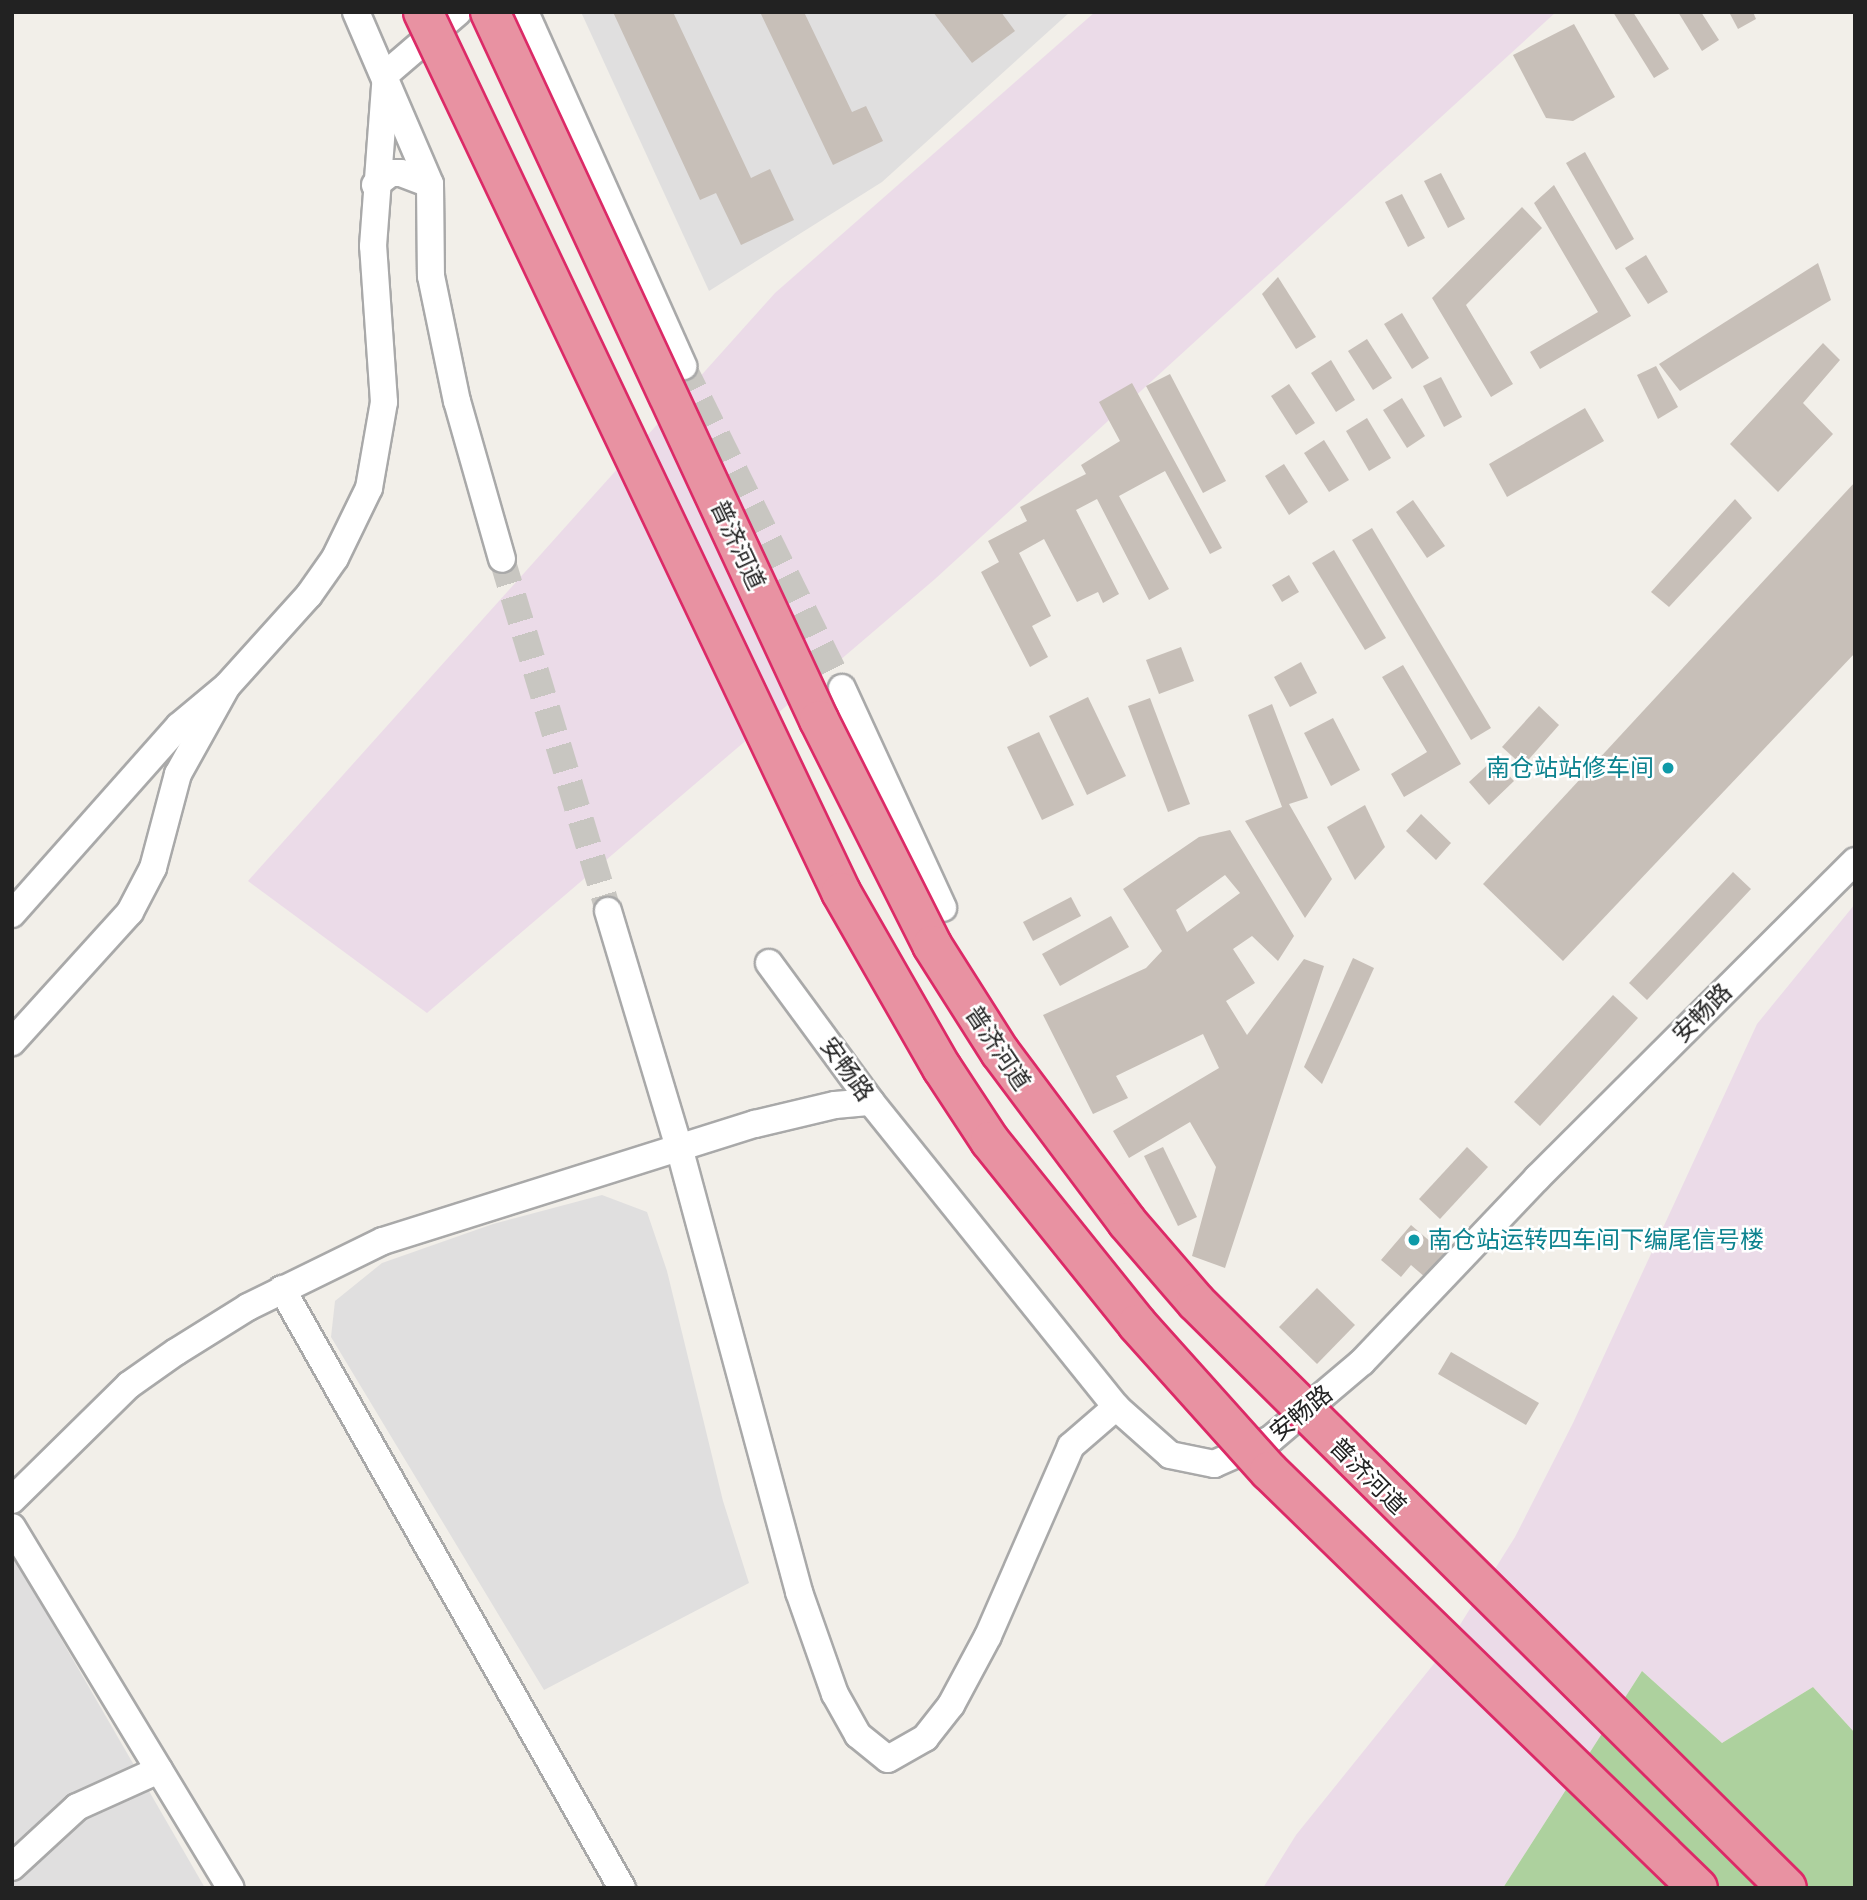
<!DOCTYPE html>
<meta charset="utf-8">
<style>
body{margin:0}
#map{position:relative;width:1867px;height:1900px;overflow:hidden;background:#f2efe9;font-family:Arial,"Noto Sans SC",sans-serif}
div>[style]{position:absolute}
.residential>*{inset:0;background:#e0dfdf}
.industrial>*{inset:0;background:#ebdbe8}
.forest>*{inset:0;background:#add19e}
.building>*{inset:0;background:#c7bfb8}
.street-tunnel>*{height:26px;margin-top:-13px;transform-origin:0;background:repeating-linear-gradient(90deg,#c8c6c1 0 26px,transparent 0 39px)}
.roads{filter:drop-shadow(2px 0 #a9a9a9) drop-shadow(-2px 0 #a9a9a9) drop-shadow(0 2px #a9a9a9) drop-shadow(0 -2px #a9a9a9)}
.street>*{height:26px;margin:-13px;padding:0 13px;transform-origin:13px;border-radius:13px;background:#fff}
.bridges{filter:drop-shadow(2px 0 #dc2a67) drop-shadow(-2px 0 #dc2a67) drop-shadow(0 2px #dc2a67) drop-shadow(0 -2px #dc2a67)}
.highway-bridge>*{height:38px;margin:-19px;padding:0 19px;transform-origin:19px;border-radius:19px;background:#e892a2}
.dots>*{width:19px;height:19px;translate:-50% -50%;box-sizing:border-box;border:4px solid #fff;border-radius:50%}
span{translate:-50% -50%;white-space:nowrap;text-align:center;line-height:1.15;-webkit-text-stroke:5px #fff;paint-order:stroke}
.street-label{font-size:24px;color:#222}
.culture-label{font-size:24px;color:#0d838f}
.right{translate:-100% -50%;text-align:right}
.left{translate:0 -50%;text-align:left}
.frame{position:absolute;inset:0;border:14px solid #222;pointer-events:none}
</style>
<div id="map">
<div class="residential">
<div style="clip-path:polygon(581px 12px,1070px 12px,882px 182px,709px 291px)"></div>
<div style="clip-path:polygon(602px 1195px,647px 1212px,667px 1271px,723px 1501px,749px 1583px,544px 1690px,331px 1337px,335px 1301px,382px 1263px,493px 1224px)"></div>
<div style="clip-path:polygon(12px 1554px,205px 1888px,12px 1888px)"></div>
</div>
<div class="industrial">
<div style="clip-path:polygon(1095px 12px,1556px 12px,935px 579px,427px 1013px,248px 881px,775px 293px)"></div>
<div style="clip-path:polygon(1855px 904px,1855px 1733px,1813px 1687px,1722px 1743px,1642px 1671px,1503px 1888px,1263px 1888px,1296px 1835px,1441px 1655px,1515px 1537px,1573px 1423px,1757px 1024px)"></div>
</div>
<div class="forest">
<div style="clip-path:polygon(1642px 1671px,1722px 1743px,1813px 1687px,1855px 1733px,1855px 1888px,1503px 1888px)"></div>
</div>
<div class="building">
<div style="clip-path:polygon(613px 12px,673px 12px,751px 178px,770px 169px,794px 220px,741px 245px,716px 193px,700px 200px)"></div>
<div style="clip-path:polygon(760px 12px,804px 12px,852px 112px,866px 106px,883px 141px,833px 165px)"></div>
<div style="clip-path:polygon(933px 12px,1001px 12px,1015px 31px,972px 63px)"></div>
<div style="clip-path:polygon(1613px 12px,1633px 12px,1669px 69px,1654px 78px)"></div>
<div style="clip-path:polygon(1678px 12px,1701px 12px,1719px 40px,1702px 51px)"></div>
<div style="clip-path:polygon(1729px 12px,1753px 12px,1756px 19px,1738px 29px)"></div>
<div style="clip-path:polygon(1574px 24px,1615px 97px,1573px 121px,1546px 118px,1513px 55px)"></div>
<div style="clip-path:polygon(1585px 152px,1634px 239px,1616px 250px,1566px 163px)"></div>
<div style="clip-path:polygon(1441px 173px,1465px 219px,1448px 228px,1424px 181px)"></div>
<div style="clip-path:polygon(1554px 185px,1631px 316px,1540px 369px,1530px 352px,1598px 312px,1534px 203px)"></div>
<div style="clip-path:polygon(1402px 194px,1425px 238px,1408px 247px,1385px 202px)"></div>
<div style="clip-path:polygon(1522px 207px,1542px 228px,1466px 305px,1513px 384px,1491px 397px,1432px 298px)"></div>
<div style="clip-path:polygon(1646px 255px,1668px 292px,1648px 304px,1625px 268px)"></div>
<div style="clip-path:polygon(1818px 263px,1831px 300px,1680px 391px,1659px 364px)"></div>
<div style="clip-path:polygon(1278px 277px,1316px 337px,1296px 349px,1262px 294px)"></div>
<div style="clip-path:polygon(1402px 313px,1429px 358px,1412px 369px,1384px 324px)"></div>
<div style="clip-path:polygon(1367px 339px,1392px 378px,1373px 390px,1348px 351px)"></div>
<div style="clip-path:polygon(1823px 343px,1840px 360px,1803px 403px,1833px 434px,1778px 492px,1730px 444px)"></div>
<div style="clip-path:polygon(1331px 360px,1355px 400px,1336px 412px,1311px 373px)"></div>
<div style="clip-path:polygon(1656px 366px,1678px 407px,1658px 419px,1637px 375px)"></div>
<div style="clip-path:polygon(1170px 374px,1226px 481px,1203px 493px,1146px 386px)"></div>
<div style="clip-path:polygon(1441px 377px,1462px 417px,1444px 427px,1423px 386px)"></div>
<div style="clip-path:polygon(1132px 383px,1222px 548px,1210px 554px,1165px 471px,1119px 496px,1169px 589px,1149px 600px,1097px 499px,1076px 510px,1119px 594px,1103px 603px,1098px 592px,1077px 602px,1044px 539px,1019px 553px,1051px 616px,1032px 626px,1048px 657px,1030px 667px,981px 572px,999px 562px,988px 541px,1027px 521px,1020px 507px,1086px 474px,1081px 465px,1120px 441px,1099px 402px)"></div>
<div style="clip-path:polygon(1289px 384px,1315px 423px,1296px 435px,1271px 396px)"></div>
<div style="clip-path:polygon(1402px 398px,1425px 436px,1407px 448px,1383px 410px)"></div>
<div style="clip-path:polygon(1585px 408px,1604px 441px,1507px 497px,1489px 464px)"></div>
<div style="clip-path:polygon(1367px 418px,1391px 458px,1369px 471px,1346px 431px)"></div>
<div style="clip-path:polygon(1324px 440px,1349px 480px,1329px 492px,1304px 453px)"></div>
<div style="clip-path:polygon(1284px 464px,1308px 502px,1289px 515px,1265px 476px)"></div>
<div style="clip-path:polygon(1855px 482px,1855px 653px,1563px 961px,1483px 884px)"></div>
<div style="clip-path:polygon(1735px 499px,1752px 518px,1669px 607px,1651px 592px)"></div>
<div style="clip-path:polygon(1413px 500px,1445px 546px,1427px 558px,1396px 512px)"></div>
<div style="clip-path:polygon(1372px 528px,1491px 728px,1471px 740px,1352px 540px)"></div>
<div style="clip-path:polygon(1334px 550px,1386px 638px,1365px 650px,1312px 563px)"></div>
<div style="clip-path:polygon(1289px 575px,1299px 592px,1282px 602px,1272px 585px)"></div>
<div style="clip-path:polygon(1181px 647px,1194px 681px,1159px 694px,1146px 660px)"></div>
<div style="clip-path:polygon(1301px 662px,1317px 693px,1290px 707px,1274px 677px)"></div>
<div style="clip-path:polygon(1403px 665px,1461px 764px,1404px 797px,1391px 774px,1427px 752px,1382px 677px)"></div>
<div style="clip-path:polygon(1088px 697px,1126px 776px,1087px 795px,1049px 716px)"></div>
<div style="clip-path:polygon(1150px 698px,1190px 804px,1168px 812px,1128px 706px)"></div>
<div style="clip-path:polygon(1272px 704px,1308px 798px,1289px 804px,1332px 879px,1305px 918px,1245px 821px,1282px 807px,1248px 715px)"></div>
<div style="clip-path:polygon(1539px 706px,1559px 725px,1523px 766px,1502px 747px)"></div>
<div style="clip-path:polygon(1333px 718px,1360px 770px,1331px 786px,1304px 733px)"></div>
<div style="clip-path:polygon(1039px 732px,1074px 805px,1042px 820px,1007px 747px)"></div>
<div style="clip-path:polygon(1494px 759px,1514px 781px,1489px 805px,1469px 782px)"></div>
<div style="clip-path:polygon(1365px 805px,1385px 847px,1355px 880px,1327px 827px)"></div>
<div style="clip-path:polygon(1421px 814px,1451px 843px,1436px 860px,1406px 831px)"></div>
<div style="clip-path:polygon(evenodd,1230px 830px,1294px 936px,1278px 961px,1252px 936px,1233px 949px,1255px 983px,1226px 1001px,1247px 1035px,1304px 959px,1324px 966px,1225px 1268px,1192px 1256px,1216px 1167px,1190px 1122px,1129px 1158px,1113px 1131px,1219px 1068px,1203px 1034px,1116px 1076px,1128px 1098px,1093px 1114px,1043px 1015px,1146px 968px,1162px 951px,1123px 889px,1199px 837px,1230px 830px,1225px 875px,1240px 893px,1187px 932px,1176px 910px,1225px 875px)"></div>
<div style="clip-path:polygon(1733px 872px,1751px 889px,1647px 1000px,1629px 983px)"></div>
<div style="clip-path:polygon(1071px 897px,1081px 916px,1033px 941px,1023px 922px)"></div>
<div style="clip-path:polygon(1111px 916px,1129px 947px,1060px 986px,1042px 954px)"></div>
<div style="clip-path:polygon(1353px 958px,1374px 968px,1322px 1084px,1304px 1067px)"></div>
<div style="clip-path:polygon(1613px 995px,1638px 1018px,1540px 1126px,1514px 1102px)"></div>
<div style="clip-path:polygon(1163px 1147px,1197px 1217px,1178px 1226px,1144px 1156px)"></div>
<div style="clip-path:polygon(1467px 1147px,1488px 1167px,1440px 1219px,1419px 1199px)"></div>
<div style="clip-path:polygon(1411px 1225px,1446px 1255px,1426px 1278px,1411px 1265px,1401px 1277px,1381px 1260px)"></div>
<div style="clip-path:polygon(1317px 1288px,1355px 1325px,1317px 1364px,1279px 1327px)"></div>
<div style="clip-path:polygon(1451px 1352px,1539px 1403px,1526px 1425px,1438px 1374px)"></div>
</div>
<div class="street-tunnel">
<div style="left:683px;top:366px;width:359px;rotate:63.7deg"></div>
<div style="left:502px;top:559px;width:368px;rotate:73.2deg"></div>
</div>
<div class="roads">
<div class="street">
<div style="left:356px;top:12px;width:187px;rotate:66.7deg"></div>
<div style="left:430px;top:184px;width:92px;rotate:89.4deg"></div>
<div style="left:431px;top:276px;width:128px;rotate:78.3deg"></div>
<div style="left:457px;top:401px;width:164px;rotate:74.1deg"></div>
<div style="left:525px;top:12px;width:388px;rotate:65.9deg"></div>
<div style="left:386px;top:74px;width:95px;rotate:-40.7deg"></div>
<div style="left:375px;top:185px;width:20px;rotate:-37deg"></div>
<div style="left:391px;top:173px;width:10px"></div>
<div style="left:401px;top:173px;width:31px;rotate:21deg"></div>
<div style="left:227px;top:686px;width:122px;rotate:-48deg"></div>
<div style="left:309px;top:595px;width:45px;rotate:-54.9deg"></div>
<div style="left:335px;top:558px;width:78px;rotate:-64.1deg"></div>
<div style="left:369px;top:488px;width:87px;rotate:-80.1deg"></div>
<div style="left:384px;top:402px;width:156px;rotate:-94deg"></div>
<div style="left:373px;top:246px;width:172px;rotate:-85.7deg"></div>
<div style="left:842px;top:688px;width:242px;rotate:65.3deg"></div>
<div style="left:608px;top:911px;width:246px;rotate:73.3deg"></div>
<div style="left:679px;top:1147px;width:461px;rotate:74.9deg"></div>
<div style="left:799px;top:1592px;width:108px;rotate:70.6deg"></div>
<div style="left:835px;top:1694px;width:47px;rotate:60.7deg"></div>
<div style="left:858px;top:1735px;width:38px;rotate:39deg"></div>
<div style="left:888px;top:1759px;width:43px;rotate:-29.6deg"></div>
<div style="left:925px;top:1738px;width:42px;rotate:-51.8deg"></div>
<div style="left:951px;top:1705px;width:78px;rotate:-61.8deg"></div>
<div style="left:988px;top:1636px;width:207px;rotate:-66.4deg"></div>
<div style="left:1071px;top:1446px;width:60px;rotate:-40.9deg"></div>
<div style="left:12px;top:914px;width:251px;rotate:-48.4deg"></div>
<div style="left:179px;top:726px;width:62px;rotate:-39.8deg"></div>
<div style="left:227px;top:686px;width:101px;rotate:119.1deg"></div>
<div style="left:178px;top:774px;width:97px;rotate:104.9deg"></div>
<div style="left:153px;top:868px;width:50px;rotate:117.6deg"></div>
<div style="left:130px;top:912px;width:176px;rotate:132.2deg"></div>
<div style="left:769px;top:963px;width:172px;rotate:53.7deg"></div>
<div style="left:871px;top:1102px;width:391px;rotate:51.2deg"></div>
<div style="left:1116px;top:1407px;width:72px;rotate:41.6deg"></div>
<div style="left:1170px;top:1455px;width:45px;rotate:11.6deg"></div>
<div style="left:1214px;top:1464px;width:62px;rotate:-23.7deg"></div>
<div style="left:1271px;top:1439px;width:119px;rotate:-40.2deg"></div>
<div style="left:1362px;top:1362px;width:254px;rotate:-46.4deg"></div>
<div style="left:1537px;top:1178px;width:449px;rotate:-44.9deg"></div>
<div style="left:282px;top:1289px;width:689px;rotate:60.42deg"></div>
<div style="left:12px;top:1500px;width:164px;rotate:-44.5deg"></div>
<div style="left:129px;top:1385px;width:57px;rotate:-35.1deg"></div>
<div style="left:176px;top:1352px;width:85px;rotate:-32deg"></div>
<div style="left:248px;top:1307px;width:150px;rotate:-26.1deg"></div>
<div style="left:383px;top:1241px;width:390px;rotate:-17.5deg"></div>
<div style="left:755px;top:1124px;width:82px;rotate:-13.4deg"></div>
<div style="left:835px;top:1105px;width:36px;rotate:-5deg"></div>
<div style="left:12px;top:1527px;width:422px;rotate:58.8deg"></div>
<div style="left:12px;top:1867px;width:88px;rotate:-42.7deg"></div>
<div style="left:77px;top:1807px;width:90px;rotate:-24.3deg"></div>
</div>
</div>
<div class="bridges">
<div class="highway-bridge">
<div style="left:423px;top:12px;width:974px;rotate:64.59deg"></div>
<div style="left:841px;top:892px;width:203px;rotate:60.2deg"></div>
<div style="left:942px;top:1068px;width:87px;rotate:56.7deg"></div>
<div style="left:990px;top:1141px;width:235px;rotate:51.2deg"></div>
<div style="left:1137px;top:1324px;width:198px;rotate:48.1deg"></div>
<div style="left:1269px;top:1471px;width:598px;rotate:44.19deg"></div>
<div style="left:490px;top:12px;width:781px;rotate:65.08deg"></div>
<div style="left:819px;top:720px;width:252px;rotate:63.3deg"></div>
<div style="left:932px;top:945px;width:127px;rotate:57.6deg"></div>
<div style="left:1000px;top:1052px;width:212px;rotate:53.2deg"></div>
<div style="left:1127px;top:1222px;width:106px;rotate:49.2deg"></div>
<div style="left:1196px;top:1302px;width:832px;rotate:44.76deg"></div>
</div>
</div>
<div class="dots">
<div style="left:1668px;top:768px;background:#0f9aa8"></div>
<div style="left:1414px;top:1240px;background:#0f9aa8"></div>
</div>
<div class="street-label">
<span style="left:738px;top:545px;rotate:65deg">普济河道</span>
<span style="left:1702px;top:1013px;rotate:-45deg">安畅路</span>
<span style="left:998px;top:1048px;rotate:56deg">普济河道</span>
<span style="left:847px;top:1069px;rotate:54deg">安畅路</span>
<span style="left:1301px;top:1413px;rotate:-39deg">安畅路</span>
<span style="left:1368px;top:1476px;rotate:45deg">普济河道</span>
</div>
<div class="culture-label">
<span class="right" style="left:1654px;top:768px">南仓站站修车间</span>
<span class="left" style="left:1428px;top:1240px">南仓站运转四车间下编尾信号楼</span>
</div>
<div class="frame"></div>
</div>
